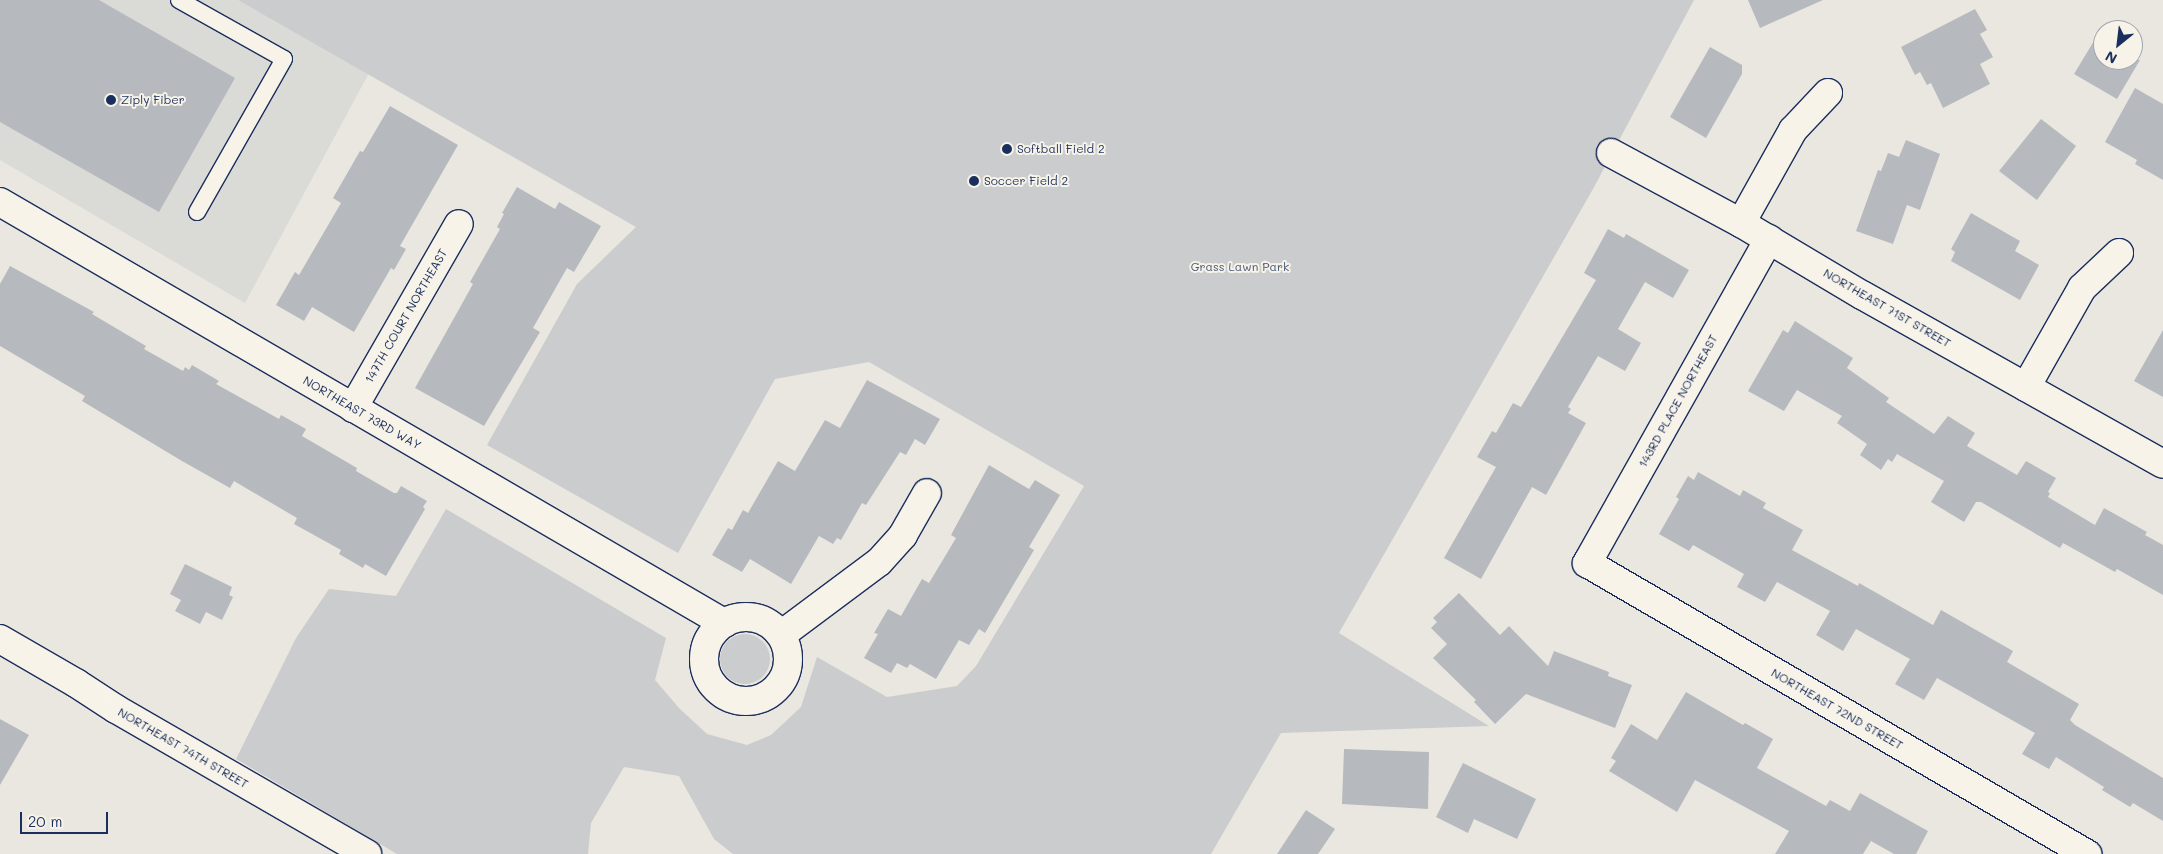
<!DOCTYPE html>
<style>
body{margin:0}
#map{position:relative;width:2163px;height:854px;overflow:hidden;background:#eae7e0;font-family:Mali,sans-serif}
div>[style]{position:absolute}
.built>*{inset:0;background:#dadad6}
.green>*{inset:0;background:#cbcccd}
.round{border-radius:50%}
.building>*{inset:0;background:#b6babf}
.roads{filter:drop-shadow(1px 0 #1b2f5e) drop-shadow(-1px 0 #1b2f5e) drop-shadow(0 1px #1b2f5e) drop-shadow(0 -1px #1b2f5e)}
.lane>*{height:16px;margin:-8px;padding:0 8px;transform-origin:8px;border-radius:8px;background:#f7f3e8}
.street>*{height:28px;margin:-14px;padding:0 14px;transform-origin:14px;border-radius:14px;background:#f7f3e8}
.street>.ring{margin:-14px;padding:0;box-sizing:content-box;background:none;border:28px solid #f7f3e8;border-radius:50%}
.dots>*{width:14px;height:14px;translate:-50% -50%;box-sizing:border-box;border:2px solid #f7f3e8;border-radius:50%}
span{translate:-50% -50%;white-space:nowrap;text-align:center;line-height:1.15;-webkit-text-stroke:4px #f7f3e8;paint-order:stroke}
.poi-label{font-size:12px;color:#1b2f5e}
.left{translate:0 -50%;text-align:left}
.park-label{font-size:12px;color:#47567a}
.street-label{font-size:12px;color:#1b2f5e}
.north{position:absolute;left:2093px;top:20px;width:50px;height:50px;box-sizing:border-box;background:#f7f3e8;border:1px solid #9fa5b1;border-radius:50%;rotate:209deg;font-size:14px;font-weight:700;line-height:20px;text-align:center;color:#1b2f5e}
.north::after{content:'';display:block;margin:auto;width:18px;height:22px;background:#1b2f5e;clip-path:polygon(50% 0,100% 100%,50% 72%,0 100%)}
.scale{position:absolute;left:20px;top:812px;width:88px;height:22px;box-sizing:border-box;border:2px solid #1b2f5e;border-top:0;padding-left:6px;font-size:15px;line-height:18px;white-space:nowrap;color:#1b2f5e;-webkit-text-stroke:4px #f7f3e8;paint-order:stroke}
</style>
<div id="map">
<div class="built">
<div style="clip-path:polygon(0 0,238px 0,369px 73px,245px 303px,0 160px)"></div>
</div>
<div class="green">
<div style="clip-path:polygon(238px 0,1694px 0,1593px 189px,1339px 633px,1489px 726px,1281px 733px,1211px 854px,733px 854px,714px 839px,679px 776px,624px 767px,591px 823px,588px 854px,397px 854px,236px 759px,296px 638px,329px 589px,396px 596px,446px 509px,666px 638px,655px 680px,679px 708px,707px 734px,747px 745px,771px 735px,801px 707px,817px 657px,887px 697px,957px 686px,976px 666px,1084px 486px,869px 362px,775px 379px,678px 553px,487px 445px,577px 284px,636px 227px)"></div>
<div class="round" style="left:720px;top:634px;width:50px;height:50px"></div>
</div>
<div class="building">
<div style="clip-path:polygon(0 0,99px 0,235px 78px,159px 212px,0 122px)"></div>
<div style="clip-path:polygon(1748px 0,1823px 0,1760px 28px)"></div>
<div style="clip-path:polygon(1975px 9px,1987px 30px,1980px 34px,1993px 57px,1980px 64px,1990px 84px,1943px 108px,1931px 83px,1927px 85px,1920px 72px,1915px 75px,1901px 47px)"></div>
<div style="clip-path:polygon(2103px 26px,2103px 60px,2140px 60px,2117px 99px,2074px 74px)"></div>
<div style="clip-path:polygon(1710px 47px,1742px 65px,1742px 74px,1706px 138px,1670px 117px)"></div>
<div style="clip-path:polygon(2135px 88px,2163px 104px,2163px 180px,2135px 164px,2137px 160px,2105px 142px)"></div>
<div style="clip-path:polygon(390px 106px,458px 145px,400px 246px,406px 249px,394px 270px,391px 268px,354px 332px,312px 307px,304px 321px,276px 305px,295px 272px,299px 275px,341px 203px,333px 198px,360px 151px,363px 152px)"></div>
<div style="clip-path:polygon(2041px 119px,2076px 146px,2037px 200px,1999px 171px)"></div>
<div style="clip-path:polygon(1906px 140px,1940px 154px,1920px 210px,1907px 205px,1893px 244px,1856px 231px,1878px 170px,1881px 171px,1888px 153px,1899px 157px)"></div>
<div style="clip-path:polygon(517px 187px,555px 209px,559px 202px,601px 226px,574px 272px,567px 268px,533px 328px,540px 332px,484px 426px,415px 388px,473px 284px,470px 282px,500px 229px,497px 227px,504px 214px,502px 213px)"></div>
<div style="clip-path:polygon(1971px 213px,2020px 241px,2015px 251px,2039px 265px,2020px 300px,1951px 261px,1955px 252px,1951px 249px)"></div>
<div style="clip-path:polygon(1608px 229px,1624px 238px,1626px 234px,1689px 270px,1673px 298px,1645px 282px,1618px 329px,1641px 343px,1625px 371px,1598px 356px,1568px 407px,1571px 409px,1568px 413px,1586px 423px,1546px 495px,1532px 487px,1481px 579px,1444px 558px,1496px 467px,1477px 457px,1492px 431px,1496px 433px,1513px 403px,1521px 407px,1596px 280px,1584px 273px)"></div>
<div style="clip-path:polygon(10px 266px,94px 312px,92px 314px,146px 346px,144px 349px,183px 371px,185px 367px,189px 370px,192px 365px,219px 381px,216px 384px,279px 419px,281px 415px,306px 429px,302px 436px,357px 468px,356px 471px,394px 493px,397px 493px,401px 486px,427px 501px,423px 507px,425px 509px,386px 576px,365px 564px,363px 568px,339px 554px,341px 550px,294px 524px,297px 518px,234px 481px,230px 488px,182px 461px,82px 401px,85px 396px,0 346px,0 284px)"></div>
<div style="clip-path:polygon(1795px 321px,1853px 358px,1847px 368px,1889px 398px,1886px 402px,1934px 434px,1948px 416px,1975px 433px,1967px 446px,2017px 475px,2026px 461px,2056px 478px,2048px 492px,2050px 493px,2048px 497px,2095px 525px,2104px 508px,2147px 532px,2145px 535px,2163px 545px,2163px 595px,2117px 569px,2115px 572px,2063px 543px,2060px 548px,1981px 502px,1976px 502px,1964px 522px,1931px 502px,1944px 481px,1897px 454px,1892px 462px,1888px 459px,1881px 470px,1860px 455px,1867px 444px,1837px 423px,1842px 416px,1797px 390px,1784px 411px,1748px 391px,1783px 330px,1788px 333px)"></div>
<div style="clip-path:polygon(2163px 330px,2163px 397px,2134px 381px)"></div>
<div style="clip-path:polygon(867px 380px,940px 419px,925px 445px,915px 439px,906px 455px,900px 452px,866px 505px,862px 503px,841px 540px,837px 538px,833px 544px,819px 536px,791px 584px,750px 559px,742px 572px,712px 555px,728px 528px,732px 530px,743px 510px,748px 513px,778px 461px,795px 471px,825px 420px,840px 428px)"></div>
<div style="clip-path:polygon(989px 465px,1029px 489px,1035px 480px,1060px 495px,1029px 547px,1034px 550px,985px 633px,979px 629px,969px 645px,959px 640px,936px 679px,910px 664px,907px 668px,897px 663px,891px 673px,864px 658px,878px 634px,874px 633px,888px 609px,901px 616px,922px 579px,929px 583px,956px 538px,951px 535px)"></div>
<div style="clip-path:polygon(1698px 472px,1740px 496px,1743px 490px,1766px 503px,1763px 508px,1803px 530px,1792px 550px,1858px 586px,1859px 583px,1933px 625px,1941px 610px,2013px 651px,2007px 662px,2079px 704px,2070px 720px,2075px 725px,2163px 778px,2163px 821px,2133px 803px,2130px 807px,2102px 790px,2104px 787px,2056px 757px,2049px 769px,2022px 754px,2035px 733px,1937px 678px,1924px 700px,1895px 684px,1910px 659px,1856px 629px,1843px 651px,1816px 635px,1830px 611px,1777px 582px,1765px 602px,1737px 587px,1744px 574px,1693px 545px,1689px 551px,1659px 534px,1679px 499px,1676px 497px,1688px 476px,1694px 480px)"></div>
<div style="clip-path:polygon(185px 564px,232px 587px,229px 595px,233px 597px,222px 620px,206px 612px,200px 624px,175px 611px,181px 600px,170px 594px)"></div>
<div style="clip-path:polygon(1459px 593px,1500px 635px,1509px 626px,1548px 666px,1554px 651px,1609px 672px,1608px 676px,1632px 685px,1615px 728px,1526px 694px,1495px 724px,1474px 702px,1476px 700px,1433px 658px,1447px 644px,1431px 628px,1437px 622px,1433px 618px)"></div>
<div style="clip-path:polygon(1686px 692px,1743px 725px,1745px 723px,1773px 739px,1757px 768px,1826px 806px,1830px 800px,1850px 811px,1860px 793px,1928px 831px,1916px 854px,1894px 854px,1871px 841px,1863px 854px,1775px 854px,1789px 831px,1695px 780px,1677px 812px,1609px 771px,1616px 761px,1611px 758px,1631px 724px,1657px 740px)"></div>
<div style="clip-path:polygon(0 719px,29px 735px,0 785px)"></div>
<div style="clip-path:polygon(1344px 749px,1429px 752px,1428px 809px,1342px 804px)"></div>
<div style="clip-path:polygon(1463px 763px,1536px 799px,1517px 839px,1474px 819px,1468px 833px,1436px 817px)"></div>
<div style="clip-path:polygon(1306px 810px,1335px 829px,1318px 854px,1277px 854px)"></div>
</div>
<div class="roads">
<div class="lane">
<div style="left:179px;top:0;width:120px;rotate:29.3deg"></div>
<div style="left:284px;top:59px;width:176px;rotate:119.6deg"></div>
</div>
<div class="street">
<div style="left:1611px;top:153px;width:148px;rotate:28.3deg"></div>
<div style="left:1741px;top:223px;width:141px;rotate:30.8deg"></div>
<div style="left:1862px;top:295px;width:345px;rotate:29.3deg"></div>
<div style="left:0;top:202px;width:838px;rotate:30.18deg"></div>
<div style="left:1741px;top:223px;width:107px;rotate:-60.8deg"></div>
<div style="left:1793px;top:130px;width:51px;rotate:-46.6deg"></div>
<div style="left:1769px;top:239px;width:372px;rotate:119.3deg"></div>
<div style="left:1587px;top:563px;width:579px;rotate:30.2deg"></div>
<div style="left:2026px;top:387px;width:114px;rotate:-60.5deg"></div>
<div style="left:2082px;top:288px;width:51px;rotate:-43.4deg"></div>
<div style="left:353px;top:408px;width:212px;rotate:-60.1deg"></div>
<div class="ring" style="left:704px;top:617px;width:56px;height:56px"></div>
<div style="left:781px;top:635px;width:122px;rotate:-36.7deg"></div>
<div style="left:879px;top:562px;width:36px;rotate:-48deg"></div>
<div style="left:903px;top:535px;width:48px;rotate:-60.3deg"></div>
<div style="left:0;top:639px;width:88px;rotate:30.1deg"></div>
<div style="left:76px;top:683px;width:48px;rotate:33deg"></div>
<div style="left:116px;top:709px;width:290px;rotate:30deg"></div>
</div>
</div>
<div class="dots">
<div style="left:111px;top:100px;background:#1b2f5e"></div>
<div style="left:1007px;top:149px;background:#1b2f5e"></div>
<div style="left:974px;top:181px;background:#1b2f5e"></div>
</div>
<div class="poi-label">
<span class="left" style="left:121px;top:100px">Ziply Fiber</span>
<span class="left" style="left:1017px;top:149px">Softball Field 2</span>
<span class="left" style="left:984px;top:181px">Soccer Field 2</span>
</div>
<div class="park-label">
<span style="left:1240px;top:267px">Grass Lawn Park</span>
</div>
<div class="street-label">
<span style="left:1887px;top:308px;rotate:30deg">NORTHEAST 71ST STREET</span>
<span style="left:406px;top:316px;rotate:-60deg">147TH COURT NORTHEAST</span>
<span style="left:1678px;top:401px;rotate:-61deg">143RD PLACE NORTHEAST</span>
<span style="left:362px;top:413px;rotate:30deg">NORTHEAST 73RD WAY</span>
<span style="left:1837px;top:709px;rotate:30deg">NORTHEAST 72ND STREET</span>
<span style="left:183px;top:748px;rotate:30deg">NORTHEAST 74TH STREET</span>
</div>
<div class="north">N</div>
<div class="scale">20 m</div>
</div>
